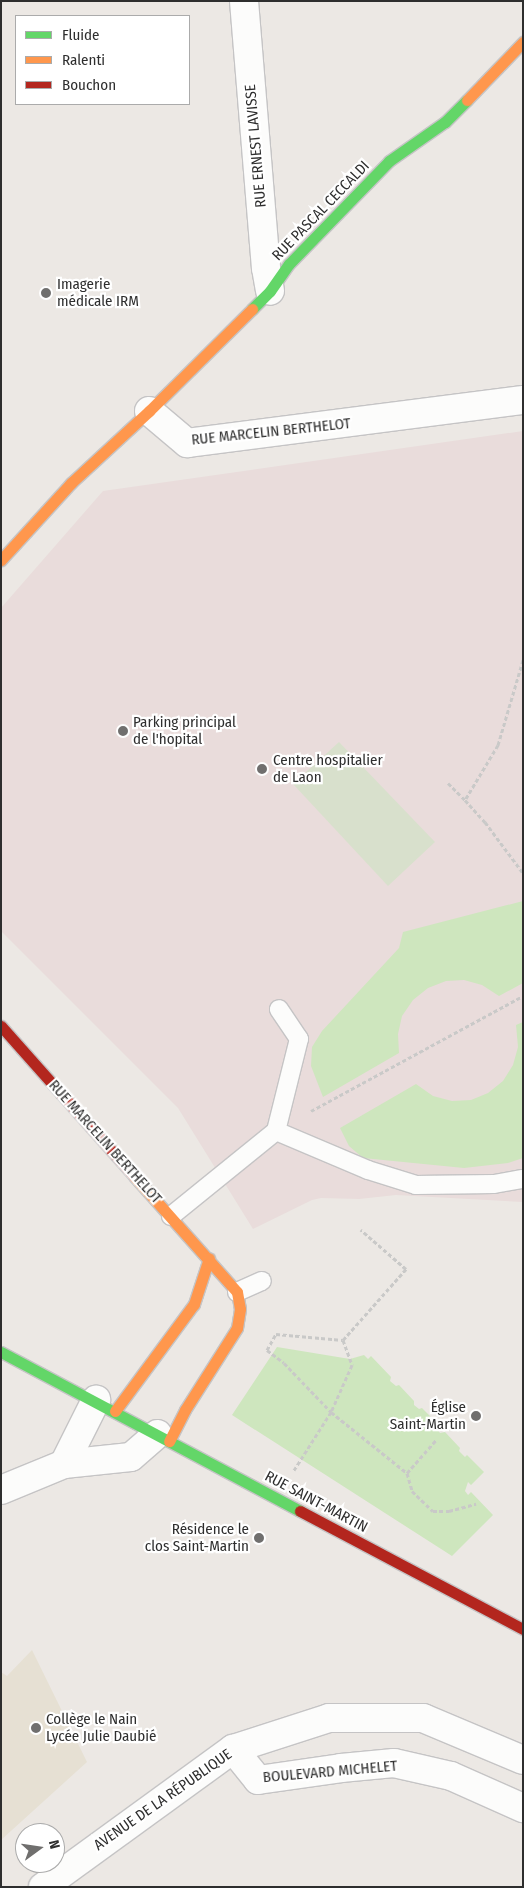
<!DOCTYPE html>
<meta charset="utf-8">
<style>
body{margin:0}
#map{position:relative;width:524px;height:1888px;overflow:hidden;background:#ece8e4;font-family:"Fira Sans Condensed",sans-serif}
div>[style]{position:absolute}
.education>*{inset:0;background:#e6e0d3}
.medical>*{inset:0;background:#e9dcdb}
.green>*{inset:0;background:#cee6be}
.cemetery>*{inset:0;background:#d8e0cc}
.path>*{height:3px;margin-top:-1.5px;transform-origin:0;background:repeating-linear-gradient(90deg,#c9c9c8 0 4px,transparent 0 6.5px)}
.roads{filter:drop-shadow(1px 0 #c5c4c5) drop-shadow(-1px 0 #c5c4c5) drop-shadow(0 1px #c5c4c5) drop-shadow(0 -1px #c5c4c5)}
.lane>*{height:18px;margin:-9px;padding:0 9px;transform-origin:9px;border-radius:9px;background:#fcfcfb}
.street>*{height:28px;margin:-14px;padding:0 14px;transform-origin:14px;border-radius:14px;background:#fcfcfb}
.fast>*{height:11px;margin:-5.5px;padding:0 5.5px;transform-origin:5.5px;border-radius:5.5px;background:#63d668}
.slow>*{height:11px;margin:-5.5px;padding:0 5.5px;transform-origin:5.5px;border-radius:5.5px;background:#ff974d}
.jam>*{height:11px;margin:-5.5px;padding:0 5.5px;transform-origin:5.5px;border-radius:5.5px;background:#b3261e}
.dots>*{width:14px;height:14px;translate:-50% -50%;box-sizing:border-box;border:2px solid #fff;border-radius:50%}
span{translate:-50% -50%;white-space:nowrap;text-align:center;line-height:1.15;-webkit-text-stroke:4.5px #fff;paint-order:stroke}
.street-label{font-size:15px;color:#2e2e2e}
.poi-label{font-size:15px;color:#2e2e2e}
.left{translate:0 -50%;text-align:left}
.right{translate:-100% -50%;text-align:right}
.frame{position:absolute;inset:0;border:2px solid #2e2e2e;pointer-events:none}
.legend{position:absolute;left:15px;top:15px;width:175px;height:90px;box-sizing:border-box;background:#fff;border:1px solid #ababab;margin:0;padding:6px 9px;list-style:none;font-size:15px;color:#2e2e2e}
.legend li{display:flex;align-items:center;gap:10px;height:25px}
.legend b{width:25px;border:1px solid #ababab}
.north{position:absolute;left:15px;top:1823px;width:50px;height:50px;box-sizing:border-box;background:#fff;border:1px solid #ababab;border-radius:50%;rotate:76deg;font-size:14px;font-weight:700;line-height:20px;text-align:center;color:#2e2e2e}
.north::after{content:'';display:block;margin:auto;width:18px;height:22px;background:#706f6e;clip-path:polygon(50% 0,100% 100%,50% 72%,0 100%)}
</style>
<div id="map">
<div class="education">
<div style="clip-path:polygon(32px 1650px,87px 1762px,1px 1840px,1px 1672px,7px 1676px)"></div>
</div>
<div class="medical">
<div style="clip-path:polygon(523px 431px,523px 1202px,396px 1195px,359px 1199px,321px 1198px,312px 1200px,253px 1229px,178px 1108px,1px 931px,1px 608px,103px 491px)"></div>
</div>
<div class="green">
<div style="clip-path:polygon(523px 901px,523px 983px,499px 996px,482px 985px,464px 980px,446px 981px,428px 988px,413px 1000px,402px 1016px,398px 1034px,399px 1053px,323px 1097px,311px 1066px,312px 1047px,322px 1031px,399px 948px,403px 932px)"></div>
<div style="clip-path:polygon(523px 1022px,523px 1158px,508px 1163px,464px 1168px,363px 1158px,349px 1146px,340px 1128px,416px 1084px,433px 1096px,452px 1101px,471px 1100px,488px 1093px,503px 1081px,513px 1065px,518px 1047px,516px 1025px)"></div>
<div style="clip-path:polygon(277px 1347px,350px 1359px,364px 1355px,368px 1359px,371px 1356px,391px 1377px,390px 1381px,396px 1386px,399px 1385px,414px 1401px,414px 1405px,419px 1409px,422px 1408px,437px 1423px,437px 1429px,440px 1433px,445px 1432px,460px 1448px,459px 1451px,465px 1457px,467px 1455px,484px 1472px,471px 1485px,468px 1482px,465px 1491px,468px 1495px,471px 1492px,493px 1515px,452px 1556px,232px 1415px)"></div>
</div>
<div class="cemetery">
<div style="clip-path:polygon(339px 742px,435px 842px,388px 886px,293px 784px)"></div>
</div>
<div class="path">
<div style="left:523px;top:660px;width:89px;rotate:106.4deg"></div>
<div style="left:498px;top:745px;width:64px;rotate:121deg"></div>
<div style="left:465px;top:800px;width:30px;rotate:48deg"></div>
<div style="left:485px;top:822px;width:64px;rotate:53.3deg"></div>
<div style="left:448px;top:783px;width:24px;rotate:45deg"></div>
<div style="left:311px;top:1111px;width:241px;rotate:-28.5deg"></div>
<div style="left:343px;top:1340px;width:27px;rotate:70deg"></div>
<div style="left:352px;top:1365px;width:51px;rotate:114.1deg"></div>
<div style="left:331px;top:1412px;width:97px;rotate:38.8deg"></div>
<div style="left:407px;top:1473px;width:44px;rotate:-48.7deg"></div>
<div style="left:267px;top:1350px;width:18px;rotate:-61deg"></div>
<div style="left:276px;top:1334px;width:67px;rotate:5.1deg"></div>
<div style="left:343px;top:1340px;width:95px;rotate:-48.4deg"></div>
<div style="left:406px;top:1269px;width:60px;rotate:-139.1deg"></div>
<div style="left:267px;top:1350px;width:21px;rotate:37deg"></div>
<div style="left:284px;top:1363px;width:68px;rotate:46.2deg"></div>
<div style="left:331px;top:1412px;width:69px;rotate:122.5deg"></div>
<div style="left:407px;top:1473px;width:19px;rotate:74deg"></div>
<div style="left:412px;top:1491px;width:29px;rotate:44deg"></div>
<div style="left:433px;top:1511px;width:16px"></div>
<div style="left:449px;top:1511px;width:28px;rotate:-15deg"></div>
</div>
<div class="roads">
<div class="lane">
<div style="left:276px;top:1131px;width:100px;rotate:23deg"></div>
<div style="left:368px;top:1170px;width:50px;rotate:17.4deg"></div>
<div style="left:416px;top:1185px;width:78px;rotate:-0.7deg"></div>
<div style="left:494px;top:1184px;width:29px;rotate:-10deg"></div>
<div style="left:171px;top:1216px;width:135px;rotate:-39deg"></div>
<div style="left:276px;top:1131px;width:95px;rotate:-76deg"></div>
<div style="left:299px;top:1039px;width:36px;rotate:-124deg"></div>
<div style="left:237px;top:1292px;width:27px;rotate:-24deg"></div>
</div>
<div class="street">
<div style="left:244px;top:1px;width:268px;rotate:85.3deg"></div>
<div style="left:266px;top:268px;width:23px;rotate:80deg"></div>
<div style="left:149px;top:411px;width:50px;rotate:40.1deg"></div>
<div style="left:187px;top:443px;width:339px;rotate:-7.3deg"></div>
<div style="left:64px;top:1464px;width:72px;rotate:-63.4deg"></div>
<div style="left:1px;top:1490px;width:68px;rotate:-22.4deg"></div>
<div style="left:64px;top:1464px;width:67px;rotate:-6deg"></div>
<div style="left:131px;top:1457px;width:35px;rotate:-41deg"></div>
<div style="left:233px;top:1749px;width:40px;rotate:51deg"></div>
<div style="left:258px;top:1780px;width:84px;rotate:-8.2deg"></div>
<div style="left:341px;top:1768px;width:53px;rotate:-5.4deg"></div>
<div style="left:394px;top:1763px;width:58px;rotate:12.8deg"></div>
<div style="left:451px;top:1776px;width:79px;rotate:24deg"></div>
<div style="left:43px;top:1887px;width:235px;rotate:-36deg"></div>
<div style="left:233px;top:1749px;width:101px;rotate:-17.9deg"></div>
<div style="left:329px;top:1718px;width:94px"></div>
<div style="left:423px;top:1718px;width:108px;rotate:22.8deg"></div>
</div>
<div class="fast">
<div style="left:252px;top:309px;width:25px;rotate:-45deg"></div>
<div style="left:270px;top:291px;width:33px;rotate:-55deg"></div>
<div style="left:289px;top:264px;width:144px;rotate:-45.8deg"></div>
<div style="left:389px;top:161px;width:68px;rotate:-34.9deg"></div>
<div style="left:445px;top:122px;width:31px;rotate:-45deg"></div>
<div style="left:1px;top:1352px;width:339px;rotate:28deg"></div>
</div>
<div class="slow">
<div style="left:467px;top:100px;width:81px;rotate:-46deg"></div>
<div style="left:1px;top:560px;width:104px;rotate:-47.7deg"></div>
<div style="left:71px;top:483px;width:106px;rotate:-42.7deg"></div>
<div style="left:149px;top:411px;width:145px;rotate:-44.7deg"></div>
<div style="left:134px;top:1176px;width:155px;rotate:48.4deg"></div>
<div style="left:237px;top:1292px;width:17px;rotate:80deg"></div>
<div style="left:240px;top:1309px;width:19px;rotate:99deg"></div>
<div style="left:237px;top:1328px;width:97px;rotate:122.4deg"></div>
<div style="left:185px;top:1410px;width:35px;rotate:117deg"></div>
<div style="left:115px;top:1411px;width:133px;rotate:-53.6deg"></div>
<div style="left:194px;top:1304px;width:48px;rotate:-71.9deg"></div>
</div>
<div class="jam">
<div style="left:1px;top:1026px;width:200px;rotate:48.4deg"></div>
<div style="left:300px;top:1511px;width:252px;rotate:27.9deg"></div>
</div>
</div>
<div class="dots">
<div style="left:46px;top:293px;background:#706f6e"></div>
<div style="left:123px;top:731px;background:#706f6e"></div>
<div style="left:262px;top:769px;background:#706f6e"></div>
<div style="left:476px;top:1416px;background:#706f6e"></div>
<div style="left:259px;top:1538px;background:#706f6e"></div>
<div style="left:36px;top:1728px;background:#706f6e"></div>
</div>
<div class="street-label">
<span style="left:256px;top:146px;rotate:-95deg">RUE ERNEST LAVISSE</span>
<span style="left:321px;top:211px;rotate:-46deg">RUE PASCAL CECCALDI</span>
<span style="left:271px;top:432px;rotate:-6deg">RUE MARCELIN BERTHELOT</span>
<span style="left:105px;top:1142px;rotate:48deg">RUE MARCELIN BERTHELOT</span>
<span style="left:316px;top:1502px;rotate:28deg">RUE SAINT-MARTIN</span>
<span style="left:330px;top:1772px;rotate:-5deg">BOULEVARD MICHELET</span>
<span style="left:163px;top:1800px;rotate:-35deg">AVENUE DE LA RÉPUBLIQUE</span>
</div>
<div class="poi-label">
<span class="left" style="left:57px;top:293px">Imagerie<br>médicale IRM</span>
<span class="left" style="left:133px;top:731px">Parking principal<br>de l'hopital</span>
<span class="left" style="left:273px;top:769px">Centre hospitalier<br>de Laon</span>
<span class="right" style="left:466px;top:1416px">Église<br>Saint-Martin</span>
<span class="right" style="left:249px;top:1538px">Résidence le<br>clos Saint-Martin</span>
<span class="left" style="left:46px;top:1728px">Collège le Nain<br>Lycée Julie Daubié</span>
</div>
<div class="frame"></div>
<ul class="legend">
<li><b style="height:6px;background:#63d668"></b>Fluide</li>
<li><b style="height:6px;background:#ff974d"></b>Ralenti</li>
<li><b style="height:6px;background:#b3261e"></b>Bouchon</li>
</ul>
<div class="north">N</div>
</div>
